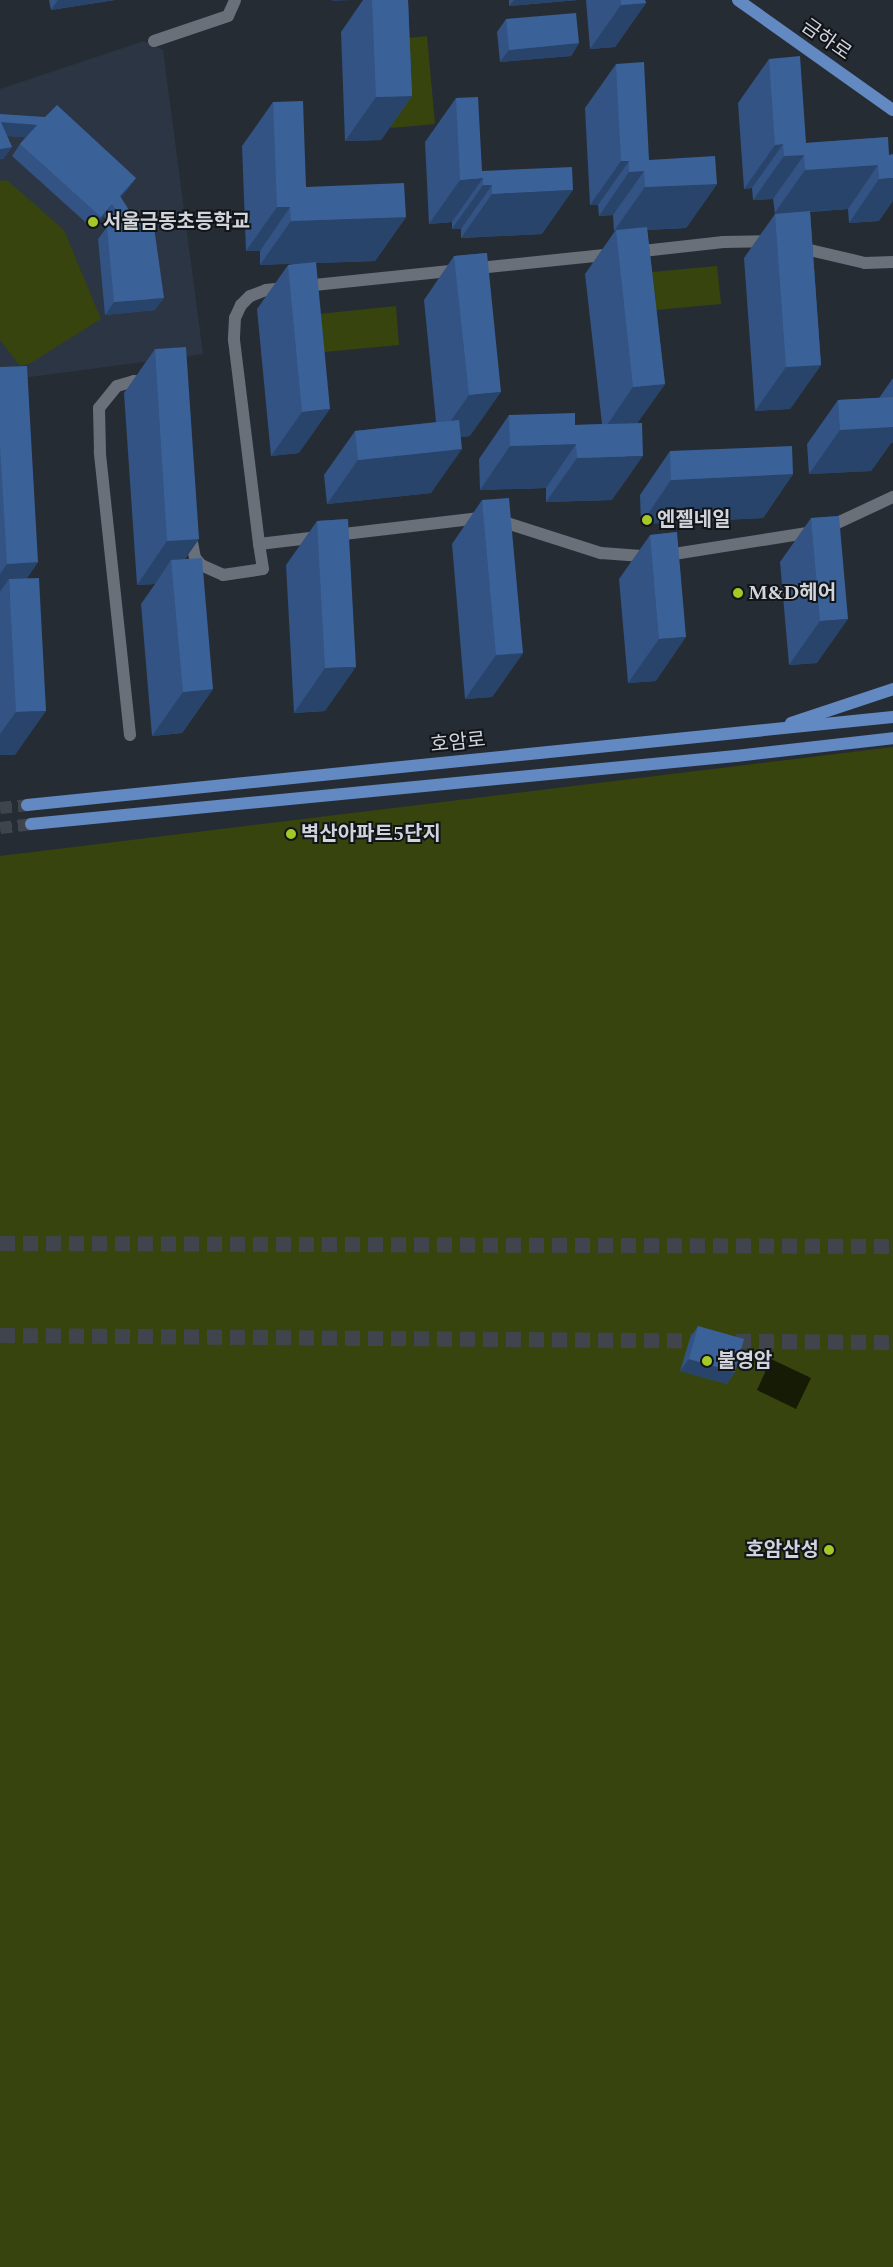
<!DOCTYPE html>
<meta charset="utf-8">
<style>
body{margin:0}
#map{position:relative;width:893px;height:2267px;overflow:hidden;background:#262c34;font-family:Spectral,"Noto Sans KR",serif}
div>[style]{position:absolute}
.built>*{inset:0;background:#2c3543}
.green>*{inset:0;background:#37440d}
.water>*{inset:0;background:#151b05}
.major-tunnel>*{height:12px;margin-top:-6px;transform-origin:0;background:repeating-linear-gradient(90deg,#40454d 0 12px,transparent 0 18px)}
.highway-tunnel>*{height:15px;margin-top:-7.5px;transform-origin:0;background:repeating-linear-gradient(90deg,#40454d 0 15px,transparent 0 23px)}
.minor>*{height:12px;margin:-6px;padding:0 6px;transform-origin:6px;border-radius:6px;background:#69707a}
.major>*{height:12px;margin:-6px;padding:0 6px;transform-origin:6px;border-radius:6px;background:#6289c1}
.wall>*{inset:0;background:#325383}
.shaded-wall>*{inset:0;background:#29446a}
.building>*{inset:0;background:#3a6198}
.dots>*{width:14px;height:14px;translate:-50% -50%;box-sizing:border-box;border:2px solid #111418;border-radius:50%}
span{translate:-50% -50%;white-space:nowrap;text-align:center;line-height:1.15;-webkit-text-stroke:4px #111418;paint-order:stroke}
.street-label{font-size:20px;color:#d1d5db}
.poi-label{font-size:20px;color:#d1d5db;font-weight:700}
.left{translate:0 -50%;text-align:left}
.right{translate:-100% -50%;text-align:right}
</style>
<div id="map">
<div class="built">
<div style="clip-path:polygon(144px 41px,163px 50px,203px 354px,0 381px,0 89px)"></div>
</div>
<div class="green">
<div style="clip-path:polygon(427px 36px,435px 124px,391px 128px,383px 41px)"></div>
<div style="clip-path:polygon(7px 180px,64px 230px,101px 319px,29px 364px,20px 366px,0 340px,0 181px)"></div>
<div style="clip-path:polygon(717px 266px,721px 304px,634px 312px,630px 274px)"></div>
<div style="clip-path:polygon(396px 306px,399px 345px,313px 353px,309px 315px)"></div>
<div style="clip-path:polygon(893px 747px,893px 2267px,0 2267px,0 856px)"></div>
</div>
<div class="water">
<div style="clip-path:polygon(771px 1359px,811px 1378px,796px 1409px,757px 1390px)"></div>
</div>
<div class="major-tunnel">
<div style="left:0;top:808px;width:27px;rotate:-6deg"></div>
<div style="left:0;top:828px;width:31px;rotate:-7deg"></div>
</div>
<div class="highway-tunnel">
<div style="left:0;top:1243px;width:893px;rotate:0.19deg"></div>
<div style="left:0;top:1335px;width:893px;rotate:0.45deg"></div>
</div>
<div class="minor">
<div style="left:154px;top:41px;width:78px;rotate:-18.7deg"></div>
<div style="left:228px;top:16px;width:17px;rotate:-66deg"></div>
<div style="left:797px;top:247px;width:70px;rotate:13.2deg"></div>
<div style="left:865px;top:263px;width:28px;rotate:-2deg"></div>
<div style="left:634px;top:252px;width:90px;rotate:-6.4deg"></div>
<div style="left:723px;top:242px;width:50px;rotate:-1.1deg"></div>
<div style="left:614px;top:254px;width:350px;rotate:174.1deg"></div>
<div style="left:266px;top:290px;width:17px;rotate:159deg"></div>
<div style="left:250px;top:296px;width:13px;rotate:135deg"></div>
<div style="left:241px;top:305px;width:14px;rotate:115deg"></div>
<div style="left:235px;top:318px;width:22px;rotate:93deg"></div>
<div style="left:234px;top:340px;width:206px;rotate:83deg"></div>
<div style="left:259px;top:544px;width:231px;rotate:-6.7deg"></div>
<div style="left:488px;top:517px;width:119px;rotate:17.7deg"></div>
<div style="left:601px;top:553px;width:54px;rotate:4.2deg"></div>
<div style="left:655px;top:557px;width:167px;rotate:-9deg"></div>
<div style="left:820px;top:531px;width:81px;rotate:-25deg"></div>
<div style="left:190px;top:532px;width:26px;rotate:79deg"></div>
<div style="left:195px;top:558px;width:9px;rotate:49deg"></div>
<div style="left:201px;top:565px;width:24px;rotate:24deg"></div>
<div style="left:223px;top:575px;width:40px;rotate:-8.5deg"></div>
<div style="left:263px;top:569px;width:25px;rotate:-99deg"></div>
<div style="left:130px;top:735px;width:285px;rotate:-96.1deg"></div>
<div style="left:100px;top:452px;width:44px;rotate:-91.3deg"></div>
<div style="left:99px;top:408px;width:28px;rotate:-51deg"></div>
<div style="left:117px;top:386px;width:18px;rotate:-16deg"></div>
<div style="left:134px;top:381px;width:13px;rotate:4deg"></div>
</div>
<div class="major">
<div style="left:738px;top:0;width:190px;rotate:35.4deg"></div>
<div style="left:791px;top:723px;width:108px;rotate:-18.4deg"></div>
<div style="left:27px;top:805px;width:870px;rotate:-5.8deg"></div>
<div style="left:31px;top:824px;width:708px;rotate:-5.51deg"></div>
<div style="left:736px;top:756px;width:158px;rotate:-6.5deg"></div>
</div>
<div class="wall">
<div style="clip-path:polygon(49px 0,115px 0,51px 10px)"></div>
<div style="clip-path:polygon(363px 0,408px 0,412px 96px,381px 140px,345px 141px,341px 32px)"></div>
<div style="clip-path:polygon(509px 0,578px 0,509px 6px)"></div>
<div style="clip-path:polygon(586px 0,645px 0,646px 3px,615px 47px,590px 49px)"></div>
<div style="clip-path:polygon(506px 19px,579px 43px,571px 56px,500px 62px,497px 32px)"></div>
<div style="clip-path:polygon(769px 59px,806px 143px,888px 137px,879px 221px,849px 223px,848px 209px,810px 212px,821px 365px,790px 409px,755px 411px,744px 258px,775px 214px,773px 199px,753px 200px,752px 188px,744px 189px,738px 103px)"></div>
<div style="clip-path:polygon(616px 64px,649px 160px,717px 184px,686px 228px,647px 230px,665px 384px,637px 423px,612px 500px,546px 502px,546px 488px,480px 490px,479px 459px,509px 415px,575px 425px,602px 424px,585px 274px,615px 231px,614px 231px,613px 215px,599px 216px,598px 205px,590px 205px,585px 108px)"></div>
<div style="clip-path:polygon(456px 98px,482px 171px,542px 234px,461px 238px,461px 229px,452px 229px,452px 222px,429px 224px,425px 142px)"></div>
<div style="clip-path:polygon(273px 102px,306px 187px,406px 217px,375px 261px,316px 263px,299px 453px,271px 456px,257px 309px,288px 265px,300px 263px,260px 265px,260px 251px,246px 251px,242px 146px)"></div>
<div style="clip-path:polygon(0 114px,136px 178px,127px 190px,121px 197px,155px 310px,105px 315px,98px 239px,107px 227px,110px 226px,104px 216px,93px 229px,12px 156px,20px 144px,26px 137px,7px 136px,12px 147px,3px 159px,0 159px)"></div>
<div style="clip-path:polygon(487px 253px,470px 436px,461px 437px,431px 493px,327px 504px,324px 475px,355px 431px,436px 422px,424px 300px,454px 256px)"></div>
<div style="clip-path:polygon(155px 349px,199px 539px,185px 559px,213px 689px,182px 733px,152px 736px,141px 604px,155px 584px,137px 585px,124px 393px)"></div>
<div style="clip-path:polygon(0 367px,38px 562px,27px 578px,15px 755px,0 755px)"></div>
<div style="clip-path:polygon(893px 378px,893px 443px,891px 443px,871px 471px,809px 474px,807px 444px,838px 400px,879px 398px)"></div>
<div style="clip-path:polygon(670px 451px,793px 474px,763px 518px,641px 524px,640px 495px)"></div>
<div style="clip-path:polygon(482px 500px,523px 653px,492px 697px,465px 699px,452px 544px)"></div>
<div style="clip-path:polygon(839px 516px,817px 663px,789px 665px,780px 562px,811px 518px)"></div>
<div style="clip-path:polygon(348px 519px,325px 711px,294px 713px,286px 565px,317px 521px)"></div>
<div style="clip-path:polygon(677px 532px,656px 681px,628px 683px,619px 579px,650px 535px)"></div>
<div style="clip-path:polygon(698px 1326px,735px 1372px,727px 1384px,680px 1371px,690px 1338px)"></div>
</div>
<div class="shaded-wall">
<div style="clip-path:polygon(58px 0,115px 0,51px 10px)"></div>
<div style="clip-path:polygon(333px 0,352px 0,332px 1px)"></div>
<div style="clip-path:polygon(514px 0,578px 0,509px 6px)"></div>
<div style="clip-path:polygon(646px 3px,615px 47px,590px 49px,621px 5px)"></div>
<div style="clip-path:polygon(579px 43px,571px 56px,500px 62px,509px 50px)"></div>
<div style="clip-path:polygon(412px 96px,381px 140px,345px 141px,376px 97px)"></div>
<div style="clip-path:polygon(1px 122px,37px 125px,29px 138px,0 135px)"></div>
<div style="clip-path:polygon(783px 144px,752px 188px,744px 189px,775px 145px)"></div>
<div style="clip-path:polygon(12px 147px,3px 159px,0 159px,0 149px)"></div>
<div style="clip-path:polygon(804px 155px,773px 199px,753px 200px,784px 156px)"></div>
<div style="clip-path:polygon(621px 161px,629px 161px,598px 205px,590px 205px)"></div>
<div style="clip-path:polygon(878px 165px,848px 209px,774px 214px,805px 170px)"></div>
<div style="clip-path:polygon(644px 171px,613px 215px,599px 216px,629px 172px)"></div>
<div style="clip-path:polygon(136px 178px,127px 190px,112px 208px,120px 196px)"></div>
<div style="clip-path:polygon(483px 178px,452px 222px,429px 224px,460px 180px)"></div>
<div style="clip-path:polygon(893px 178px,893px 201px,879px 221px,849px 223px,879px 179px)"></div>
<div style="clip-path:polygon(717px 184px,686px 228px,614px 231px,645px 187px)"></div>
<div style="clip-path:polygon(483px 185px,492px 185px,461px 229px,452px 229px)"></div>
<div style="clip-path:polygon(573px 190px,542px 234px,461px 238px,492px 194px)"></div>
<div style="clip-path:polygon(112px 204px,104px 216px,93px 229px,101px 217px)"></div>
<div style="clip-path:polygon(277px 207px,290px 207px,260px 251px,246px 251px)"></div>
<div style="clip-path:polygon(406px 217px,375px 261px,260px 265px,291px 221px)"></div>
<div style="clip-path:polygon(164px 298px,155px 310px,105px 315px,114px 302px)"></div>
<div style="clip-path:polygon(821px 365px,790px 409px,755px 411px,786px 367px)"></div>
<div style="clip-path:polygon(665px 384px,634px 428px,603px 431px,633px 387px)"></div>
<div style="clip-path:polygon(501px 392px,470px 436px,438px 439px,469px 395px)"></div>
<div style="clip-path:polygon(330px 409px,299px 453px,271px 456px,302px 412px)"></div>
<div style="clip-path:polygon(893px 411px,893px 443px,891px 443px,871px 471px,809px 474px,840px 430px)"></div>
<div style="clip-path:polygon(576px 444px,546px 488px,480px 490px,510px 446px)"></div>
<div style="clip-path:polygon(462px 449px,431px 493px,327px 504px,358px 460px)"></div>
<div style="clip-path:polygon(643px 456px,612px 500px,546px 502px,577px 458px)"></div>
<div style="clip-path:polygon(793px 474px,763px 518px,641px 524px,671px 480px)"></div>
<div style="clip-path:polygon(199px 539px,173px 576px,171px 560px,155px 584px,137px 585px,167px 541px)"></div>
<div style="clip-path:polygon(38px 562px,10px 602px,9px 579px,0 592px,0 574px,7px 564px)"></div>
<div style="clip-path:polygon(848px 619px,817px 663px,789px 665px,820px 621px)"></div>
<div style="clip-path:polygon(686px 637px,656px 681px,628px 683px,659px 639px)"></div>
<div style="clip-path:polygon(523px 653px,492px 697px,465px 699px,496px 655px)"></div>
<div style="clip-path:polygon(356px 667px,325px 711px,294px 713px,325px 668px)"></div>
<div style="clip-path:polygon(213px 689px,182px 733px,152px 736px,183px 692px)"></div>
<div style="clip-path:polygon(46px 711px,15px 755px,0 755px,0 734px,16px 712px)"></div>
<div style="clip-path:polygon(689px 1359px,735px 1372px,727px 1384px,680px 1371px)"></div>
</div>
<div class="building">
<div style="clip-path:polygon(372px 0,408px 0,412px 96px,376px 97px)"></div>
<div style="clip-path:polygon(621px 0,645px 0,646px 3px,621px 5px)"></div>
<div style="clip-path:polygon(576px 13px,579px 43px,509px 50px,506px 19px)"></div>
<div style="clip-path:polygon(800px 56px,806px 143px,888px 137px,889px 155px,893px 154px,893px 178px,879px 179px,878px 165px,805px 170px,804px 155px,784px 156px,783px 144px,775px 145px,769px 59px)"></div>
<div style="clip-path:polygon(644px 62px,649px 160px,715px 156px,717px 184px,645px 187px,644px 171px,629px 172px,629px 161px,621px 161px,616px 64px)"></div>
<div style="clip-path:polygon(478px 97px,482px 171px,572px 167px,573px 190px,492px 194px,492px 185px,483px 185px,483px 178px,460px 180px,456px 98px)"></div>
<div style="clip-path:polygon(303px 101px,306px 187px,404px 183px,406px 217px,291px 221px,290px 207px,277px 207px,273px 102px)"></div>
<div style="clip-path:polygon(57px 105px,136px 178px,120px 196px,136px 221px,153px 220px,164px 298px,114px 302px,107px 227px,125px 223px,112px 204px,101px 217px,20px 144px,37px 125px,1px 122px,12px 147px,0 149px,0 114px,45px 117px)"></div>
<div style="clip-path:polygon(810px 211px,821px 365px,786px 367px,775px 214px)"></div>
<div style="clip-path:polygon(647px 227px,665px 384px,633px 387px,616px 230px)"></div>
<div style="clip-path:polygon(487px 253px,501px 392px,469px 395px,454px 256px)"></div>
<div style="clip-path:polygon(316px 262px,330px 409px,302px 412px,288px 265px)"></div>
<div style="clip-path:polygon(186px 347px,199px 539px,167px 541px,155px 349px)"></div>
<div style="clip-path:polygon(27px 366px,38px 562px,7px 564px,0 445px,0 367px)"></div>
<div style="clip-path:polygon(893px 397px,893px 427px,840px 430px,838px 400px)"></div>
<div style="clip-path:polygon(575px 413px,575px 425px,642px 423px,643px 456px,577px 458px,576px 444px,510px 446px,509px 415px)"></div>
<div style="clip-path:polygon(459px 420px,462px 449px,358px 460px,355px 431px)"></div>
<div style="clip-path:polygon(792px 446px,793px 474px,671px 480px,670px 451px)"></div>
<div style="clip-path:polygon(509px 498px,523px 653px,496px 655px,482px 500px)"></div>
<div style="clip-path:polygon(839px 516px,848px 619px,820px 621px,811px 518px)"></div>
<div style="clip-path:polygon(348px 519px,356px 667px,325px 668px,317px 521px)"></div>
<div style="clip-path:polygon(677px 532px,686px 637px,659px 639px,650px 535px)"></div>
<div style="clip-path:polygon(202px 558px,213px 689px,183px 692px,171px 560px)"></div>
<div style="clip-path:polygon(39px 578px,46px 711px,16px 712px,9px 579px)"></div>
<div style="clip-path:polygon(698px 1326px,744px 1339px,735px 1372px,689px 1359px)"></div>
</div>
<div class="dots">
<div style="left:93px;top:222px;background:#a4c825"></div>
<div style="left:647px;top:520px;background:#a4c825"></div>
<div style="left:738px;top:593px;background:#a4c825"></div>
<div style="left:291px;top:834px;background:#a4c825"></div>
<div style="left:707px;top:1361px;background:#a4c825"></div>
<div style="left:829px;top:1550px;background:#a4c825"></div>
</div>
<div class="street-label">
<span style="left:826px;top:40px;rotate:35deg">금하로</span>
<span style="left:458px;top:743px;rotate:-6deg">호암로</span>
</div>
<div class="poi-label">
<span class="left" style="left:103px;top:222px">서울금동초등학교</span>
<span class="left" style="left:657px;top:520px">엔젤네일</span>
<span class="left" style="left:748px;top:593px">M&amp;D헤어</span>
<span class="left" style="left:301px;top:834px">벽산아파트5단지</span>
<span class="left" style="left:717px;top:1361px">불영암</span>
<span class="right" style="left:819px;top:1550px">호암산성</span>
</div>
</div>
